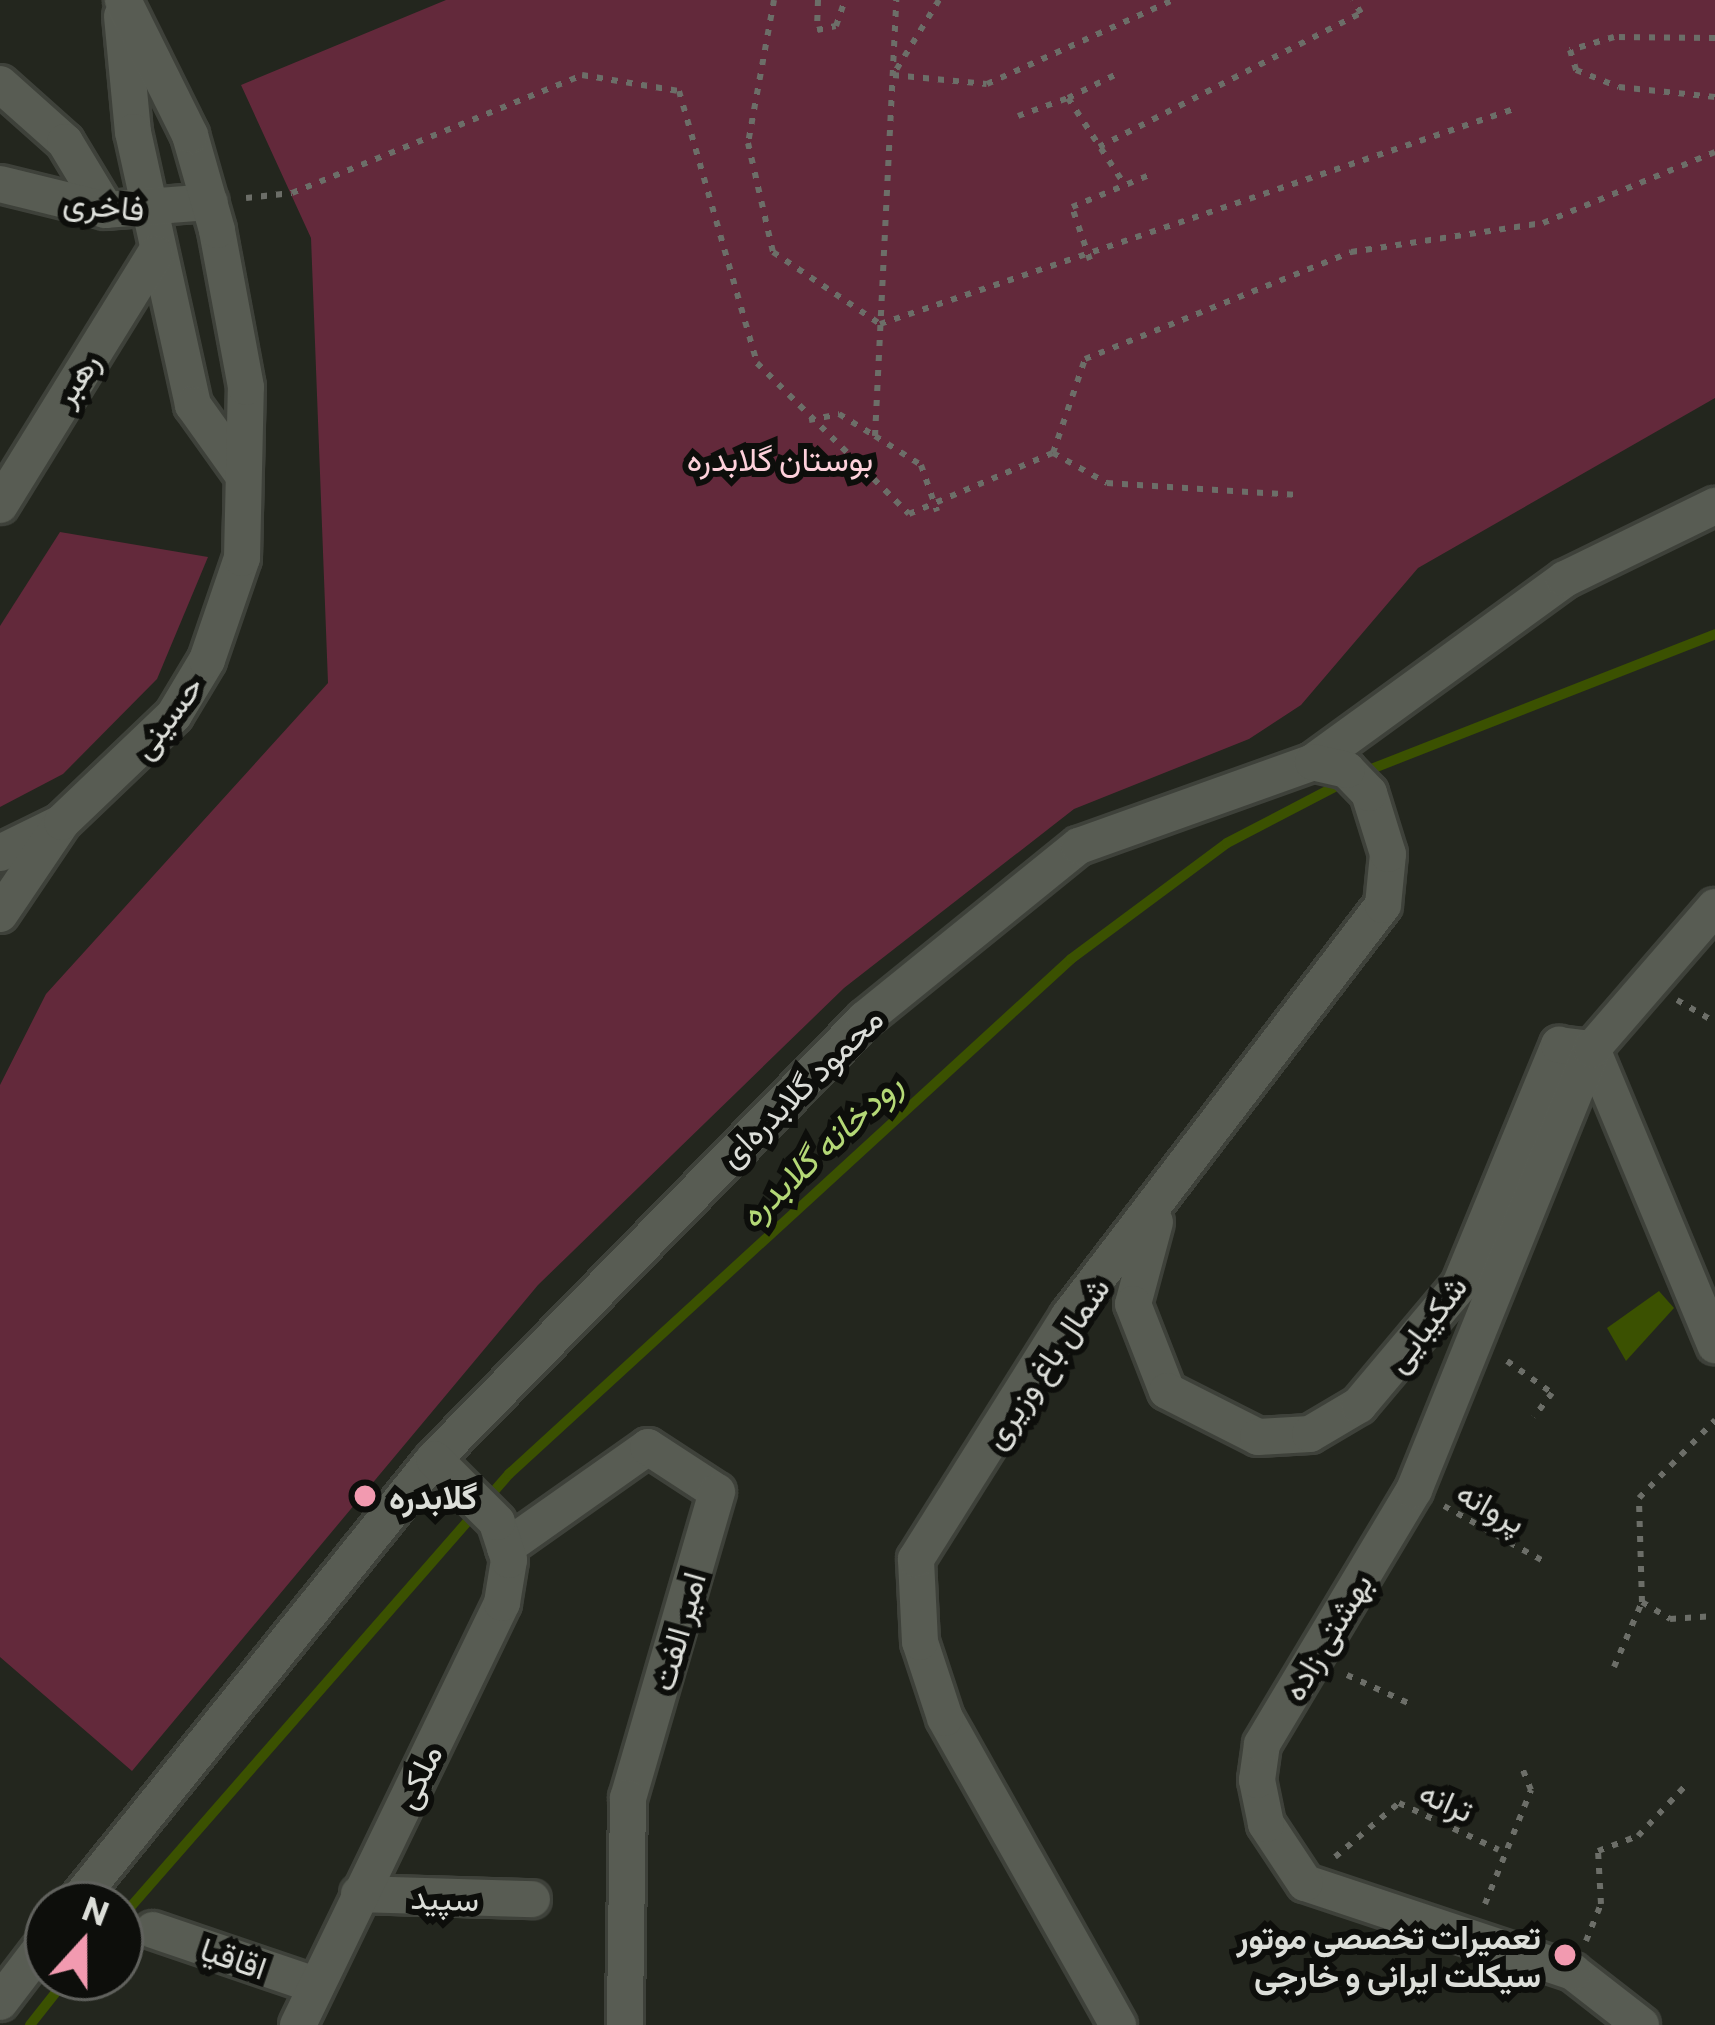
<!DOCTYPE html>
<meta charset="utf-8">
<style>
body{margin:0}
#map{position:relative;width:1715px;height:2025px;overflow:hidden;background:#23261e;font-family:Commissioner,Vazirmatn,sans-serif}
div>[style]{position:absolute}
.green>*{inset:0;background:#63293b}
.water>*{inset:0;background:#3b5101}
.stream>*{height:10px;margin:-5px;padding:0 5px;transform-origin:5px;border-radius:5px;background:#3b5101}
.path>*{height:6px;margin-top:-3px;transform-origin:0;background:repeating-linear-gradient(90deg,#6c6e68 0 6px,transparent 0 15px)}
.roads{filter:drop-shadow(3px 0 #3e413a) drop-shadow(-3px 0 #3e413a) drop-shadow(0 3px #3e413a) drop-shadow(0 -3px #3e413a)}
.street>*{height:36px;margin:-18px;padding:0 18px;transform-origin:18px;border-radius:18px;background:#585c53}
.dots>*{width:33px;height:33px;translate:-50% -50%;box-sizing:border-box;border:6px solid #0d0e0b;border-radius:50%}
span{translate:-50% -50%;white-space:nowrap;text-align:center;line-height:1.15;-webkit-text-stroke:12px #0d0e0b;paint-order:stroke}
.street-label{font-size:33px;color:#dcded9}
.park-label{font-size:33px;color:#fed1db}
.poi-label{font-size:33px;color:#dcded9;font-weight:700}
.left{translate:0 -50%;text-align:left}
.right{translate:-100% -50%;text-align:right}
.water-label{font-size:36px;color:#b4d876;font-style:italic}
.north{position:absolute;left:24px;top:1881px;width:120px;height:120px;box-sizing:border-box;background:#0d0e0b;border:3px solid #60615d;border-radius:50%;rotate:21deg;font-size:33px;font-weight:700;line-height:48px;text-align:center;color:#dcded9}
.north::after{content:'';display:block;margin:auto;width:42px;height:54px;background:#f29ab0;clip-path:polygon(50% 0,100% 100%,50% 72%,0 100%)}
</style>
<div id="map">
<div class="green">
<div style="clip-path:polygon(446px 0,1715px 0,1715px 398px,1418px 568px,1301px 705px,1249px 739px,1074px 809px,844px 988px,538px 1285px,132px 1771px,0 1657px,0 1085px,46px 994px,328px 683px,311px 238px,241px 85px)"></div>
<div style="clip-path:polygon(60px 532px,208px 557px,157px 679px,63px 774px,0 807px,0 626px)"></div>
</div>
<div class="water">
<div style="clip-path:polygon(1659px 1291px,1674px 1308px,1626px 1361px,1607px 1328px)"></div>
</div>
<div class="stream">
<div style="left:1361px;top:773px;width:380px;rotate:-21.4deg"></div>
<div style="left:120px;top:1919px;width:591px;rotate:-48.84deg"></div>
<div style="left:509px;top:1474px;width:762px;rotate:-42.5deg"></div>
<div style="left:1071px;top:959px;width:194px;rotate:-36.6deg"></div>
<div style="left:1227px;top:843px;width:132px;rotate:-27.5deg"></div>
<div style="left:30px;top:2025px;width:61px;rotate:-51.6deg"></div>
</div>
<div class="path">
<div style="left:774px;top:0;width:145px;rotate:100.3deg"></div>
<div style="left:748px;top:143px;width:112px;rotate:77.1deg"></div>
<div style="left:773px;top:252px;width:129px;rotate:33.9deg"></div>
<div style="left:880px;top:324px;width:669px;rotate:-18.73deg"></div>
<div style="left:818px;top:0;width:30px;rotate:92deg"></div>
<div style="left:817px;top:30px;width:19px;rotate:-12deg"></div>
<div style="left:836px;top:26px;width:28px;rotate:-71deg"></div>
<div style="left:939px;top:0;width:88px;rotate:121.5deg"></div>
<div style="left:893px;top:75px;width:94px;rotate:5.5deg"></div>
<div style="left:987px;top:84px;width:204px;rotate:-24.3deg"></div>
<div style="left:1715px;top:38px;width:101px;rotate:-179.4deg"></div>
<div style="left:1614px;top:37px;width:46px;rotate:163.5deg"></div>
<div style="left:1570px;top:50px;width:21px;rotate:73deg"></div>
<div style="left:1576px;top:70px;width:46px;rotate:21.6deg"></div>
<div style="left:1619px;top:87px;width:97px;rotate:5.9deg"></div>
<div style="left:1068px;top:98px;width:55px;rotate:-26.1deg"></div>
<div style="left:1018px;top:116px;width:53px;rotate:-19.8deg"></div>
<div style="left:1068px;top:98px;width:104px;rotate:56.8deg"></div>
<div style="left:1099px;top:147px;width:294px;rotate:-27.1deg"></div>
<div style="left:1361px;top:13px;width:15px;rotate:-122deg"></div>
<div style="left:246px;top:198px;width:46px;rotate:-6.2deg"></div>
<div style="left:292px;top:193px;width:313px;rotate:-22.1deg"></div>
<div style="left:582px;top:75px;width:98px;rotate:9.4deg"></div>
<div style="left:679px;top:91px;width:283px;rotate:74deg"></div>
<div style="left:757px;top:363px;width:214px;rotate:44.8deg"></div>
<div style="left:909px;top:514px;width:156px;rotate:-23deg"></div>
<div style="left:1053px;top:453px;width:99px;rotate:-71.2deg"></div>
<div style="left:1085px;top:359px;width:287px;rotate:-21.9deg"></div>
<div style="left:1351px;top:252px;width:194px;rotate:-8.6deg"></div>
<div style="left:1543px;top:223px;width:186px;rotate:-22.4deg"></div>
<div style="left:1090px;top:260px;width:56px;rotate:-108.8deg"></div>
<div style="left:1072px;top:207px;width:87px;rotate:-22.4deg"></div>
<div style="left:809px;top:420px;width:31px;rotate:-11deg"></div>
<div style="left:839px;top:414px;width:42px;rotate:31.4deg"></div>
<div style="left:875px;top:436px;width:437px;rotate:-87.2deg"></div>
<div style="left:875px;top:436px;width:54px;rotate:32.2deg"></div>
<div style="left:921px;top:465px;width:49px;rotate:70.8deg"></div>
<div style="left:1053px;top:453px;width:62px;rotate:29.1deg"></div>
<div style="left:1107px;top:483px;width:192px;rotate:3.6deg"></div>
<div style="left:1677px;top:1000px;width:44px;rotate:30.1deg"></div>
<div style="left:1507px;top:1361px;width:55px;rotate:35.4deg"></div>
<div style="left:1552px;top:1393px;width:30px;rotate:127deg"></div>
<div style="left:1444px;top:1506px;width:118px;rotate:29deg"></div>
<div style="left:1642px;top:1602px;width:33px;rotate:31deg"></div>
<div style="left:1670px;top:1619px;width:45px;rotate:-3.8deg"></div>
<div style="left:1614px;top:1667px;width:71px;rotate:-66.7deg"></div>
<div style="left:1642px;top:1602px;width:104px;rotate:-91.7deg"></div>
<div style="left:1639px;top:1498px;width:109px;rotate:-45.7deg"></div>
<div style="left:1347px;top:1675px;width:69px;rotate:24.7deg"></div>
<div style="left:1335px;top:1857px;width:84px;rotate:-40.2deg"></div>
<div style="left:1399px;top:1803px;width:110px;rotate:25.2deg"></div>
<div style="left:1485px;top:1904px;width:123px;rotate:-68deg"></div>
<div style="left:1531px;top:1790px;width:29px;rotate:-112deg"></div>
<div style="left:1586px;top:1941px;width:40px;rotate:-68deg"></div>
<div style="left:1601px;top:1904px;width:53px;rotate:-93.2deg"></div>
<div style="left:1598px;top:1851px;width:43px;rotate:-20.6deg"></div>
<div style="left:1638px;top:1836px;width:70px;rotate:-46.7deg"></div>
</div>
<div class="roads">
<div class="street">
<div style="left:122px;top:16px;width:117px;rotate:84.6deg"></div>
<div style="left:133px;top:132px;width:280px;rotate:77.6deg"></div>
<div style="left:193px;top:405px;width:86px;rotate:54.5deg"></div>
<div style="left:0;top:84px;width:87px;rotate:41.7deg"></div>
<div style="left:65px;top:142px;width:79px;rotate:58.9deg"></div>
<div style="left:0;top:184px;width:109px;rotate:13.8deg"></div>
<div style="left:106px;top:210px;width:104px;rotate:-4.4deg"></div>
<div style="left:0;top:505px;width:295px;rotate:-58.3deg"></div>
<div style="left:0;top:853px;width:66px;rotate:-26.2deg"></div>
<div style="left:0;top:914px;width:111px;rotate:-56deg"></div>
<div style="left:62px;top:822px;width:155px;rotate:-43.7deg"></div>
<div style="left:174px;top:715px;width:64px;rotate:-59deg"></div>
<div style="left:207px;top:660px;width:108px;rotate:-71.1deg"></div>
<div style="left:242px;top:558px;width:171px;rotate:-88.7deg"></div>
<div style="left:246px;top:387px;width:160px;rotate:-100.5deg"></div>
<div style="left:217px;top:230px;width:99px;rotate:-105.9deg"></div>
<div style="left:190px;top:135px;width:151px;rotate:-116.4deg"></div>
<div style="left:1592px;top:1049px;width:321px;rotate:67.4deg"></div>
<div style="left:1155px;top:1222px;width:85px;rotate:105deg"></div>
<div style="left:1133px;top:1304px;width:93px;rotate:68.7deg"></div>
<div style="left:1167px;top:1391px;width:102px;rotate:26.8deg"></div>
<div style="left:1258px;top:1437px;width:52px;rotate:-3.3deg"></div>
<div style="left:1310px;top:1434px;width:57px;rotate:-30.6deg"></div>
<div style="left:1359px;top:1405px;width:157px;rotate:-49.9deg"></div>
<div style="left:1460px;top:1285px;width:260px;rotate:-67.6deg"></div>
<div style="left:1559px;top:1045px;width:33px;rotate:7deg"></div>
<div style="left:505px;top:1548px;width:175px;rotate:-35.2deg"></div>
<div style="left:648px;top:1447px;width:82px;rotate:33.1deg"></div>
<div style="left:717px;top:1492px;width:319px;rotate:106.2deg"></div>
<div style="left:628px;top:1798px;width:227px;rotate:90.8deg"></div>
<div style="left:359px;top:1894px;width:173px;rotate:1.7deg"></div>
<div style="left:74px;top:1905px;width:573px;rotate:-51.09deg"></div>
<div style="left:434px;top:1459px;width:616px;rotate:-45.59deg"></div>
<div style="left:865px;top:1019px;width:275px;rotate:-39deg"></div>
<div style="left:1079px;top:846px;width:249px;rotate:-19.7deg"></div>
<div style="left:1313px;top:762px;width:311px;rotate:-36deg"></div>
<div style="left:1565px;top:579px;width:167px;rotate:-26deg"></div>
<div style="left:153px;top:1930px;width:171px;rotate:18.8deg"></div>
<div style="left:0;top:2002px;width:79px;rotate:-52.7deg"></div>
<div style="left:298px;top:2025px;width:469px;rotate:-64.2deg"></div>
<div style="left:502px;top:1603px;width:44px;rotate:-80.8deg"></div>
<div style="left:509px;top:1560px;width:40px;rotate:-108deg"></div>
<div style="left:497px;top:1522px;width:89px;rotate:-135deg"></div>
<div style="left:1118px;top:2025px;width:352px;rotate:-119.4deg"></div>
<div style="left:945px;top:1718px;width:80px;rotate:-108.2deg"></div>
<div style="left:920px;top:1642px;width:83px;rotate:-92.8deg"></div>
<div style="left:916px;top:1559px;width:287px;rotate:-57.8deg"></div>
<div style="left:1069px;top:1316px;width:517px;rotate:-52.62deg"></div>
<div style="left:1383px;top:905px;width:51px;rotate:-84.4deg"></div>
<div style="left:1388px;top:854px;width:64px;rotate:-107.3deg"></div>
<div style="left:1369px;top:793px;width:32px;rotate:-134deg"></div>
<div style="left:1347px;top:770px;width:35px;rotate:-167deg"></div>
<div style="left:1641px;top:2025px;width:86px;rotate:-142.1deg"></div>
<div style="left:1573px;top:1972px;width:282px;rotate:-161.6deg"></div>
<div style="left:1305px;top:1883px;width:71px;rotate:-123.5deg"></div>
<div style="left:1266px;top:1824px;width:45px;rotate:-101.6deg"></div>
<div style="left:1257px;top:1780px;width:36px;rotate:-82deg"></div>
<div style="left:1262px;top:1744px;width:296px;rotate:-59.1deg"></div>
<div style="left:1414px;top:1490px;width:476px;rotate:-68deg"></div>
<div style="left:1592px;top:1049px;width:188px;rotate:-49.1deg"></div>
</div>
</div>
<div class="dots">
<div style="left:365px;top:1496px;background:#f29ab0"></div>
<div style="left:1565px;top:1955px;background:#f29ab0"></div>
</div>
<div class="street-label">
<span style="left:104px;top:204px;rotate:6deg">فاخری</span>
<span style="left:75px;top:378px;rotate:-57deg">رهبر</span>
<span style="left:166px;top:716px;rotate:-53deg">حسینی</span>
<span style="left:800px;top:1086px;rotate:-44deg">محمود گلابدره‌ای</span>
<span style="left:1425px;top:1323px;rotate:-53deg">شکیبایی</span>
<span style="left:1045px;top:1362px;rotate:-56deg">شمال باغ وزیری</span>
<span style="left:1492px;top:1506px;rotate:29deg">پروانه</span>
<span style="left:677px;top:1631px;rotate:-74deg">امیر الفت</span>
<span style="left:1326px;top:1636px;rotate:-59deg">بهشتی زاده</span>
<span style="left:417px;top:1776px;rotate:-64deg">ملکی</span>
<span style="left:1447px;top:1800px;rotate:24deg">ترانه</span>
<span style="left:445px;top:1897px;rotate:2deg">سپید</span>
<span style="left:234px;top:1957px;rotate:19deg">اقاقیا</span>
</div>
<div class="park-label">
<span style="left:780px;top:458px">بوستان گلابدره</span>
</div>
<div class="poi-label">
<span class="left" style="left:389px;top:1496px">گلابدره</span>
<span class="right" style="left:1541px;top:1955px">تعمیرات تخصصی موتور<br>سیکلت ایرانی و خارجی</span>
</div>
<div class="water-label">
<span style="left:819px;top:1148px;rotate:-43deg">رودخانه گلابدره</span>
</div>
<div class="north">N</div>
</div>
